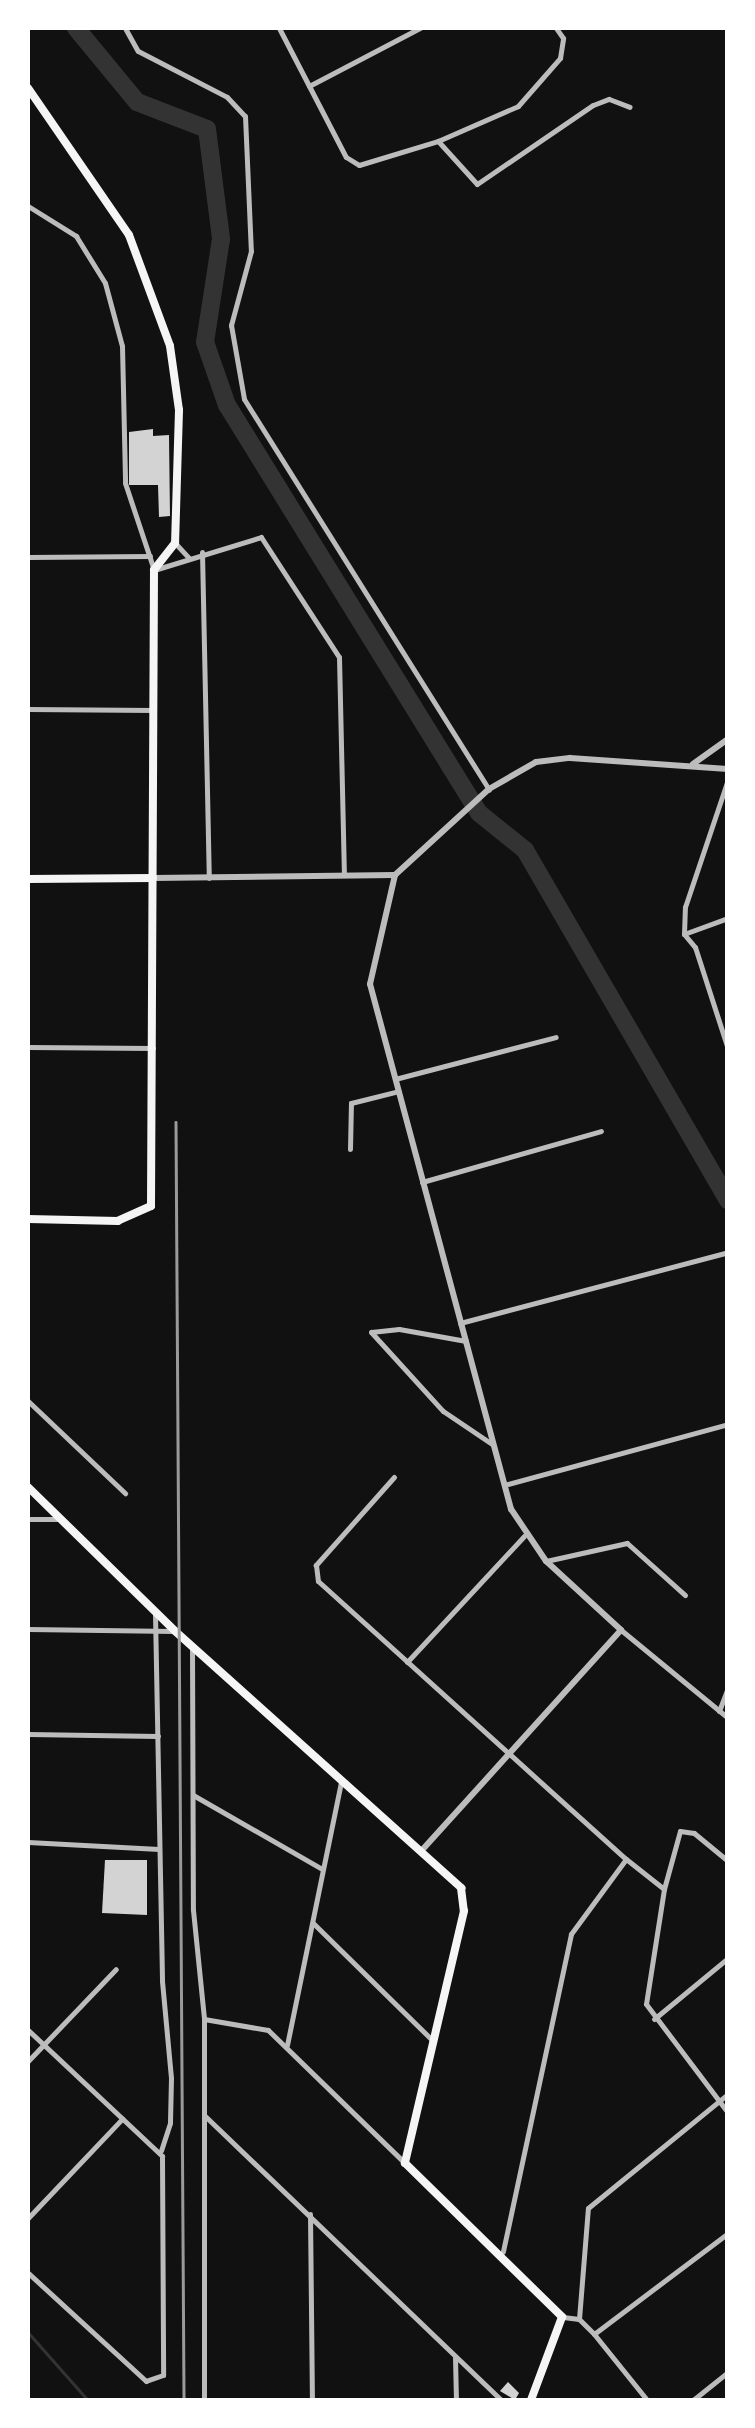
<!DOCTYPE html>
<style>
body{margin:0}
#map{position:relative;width:755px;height:2428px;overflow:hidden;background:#111;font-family:"PT Serif",serif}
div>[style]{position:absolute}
.stream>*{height:2.5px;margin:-1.25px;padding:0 1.25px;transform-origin:1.25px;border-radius:1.25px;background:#333}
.river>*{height:18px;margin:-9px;padding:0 9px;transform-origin:9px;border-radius:9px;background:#333}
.building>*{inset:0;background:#d3d3d3}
.minor>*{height:5px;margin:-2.5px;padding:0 2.5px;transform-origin:2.5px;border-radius:2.5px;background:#bcbcbc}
.tertiary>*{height:6px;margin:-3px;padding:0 3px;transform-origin:3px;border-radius:3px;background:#bcbcbc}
.secondary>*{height:8px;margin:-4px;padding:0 4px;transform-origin:4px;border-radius:4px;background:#f5f5f5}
.rail>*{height:2.5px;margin:-1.25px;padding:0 1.25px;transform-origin:1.25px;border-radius:1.25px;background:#9a9a9a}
span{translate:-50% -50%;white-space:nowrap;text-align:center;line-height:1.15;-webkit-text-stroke:10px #fff;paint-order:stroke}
.frame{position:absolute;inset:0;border:30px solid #fff;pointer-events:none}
</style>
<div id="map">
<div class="stream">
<div style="left:28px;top:2332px;width:91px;rotate:48.6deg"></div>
</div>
<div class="river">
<div style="left:76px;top:28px;width:96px;rotate:50.5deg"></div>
<div style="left:137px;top:102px;width:75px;rotate:21.1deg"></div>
<div style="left:207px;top:129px;width:111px;rotate:82.7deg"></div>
<div style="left:221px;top:239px;width:104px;rotate:98.8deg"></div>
<div style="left:205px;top:342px;width:67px;rotate:70.8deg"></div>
<div style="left:227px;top:405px;width:480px;rotate:58.3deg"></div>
<div style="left:479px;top:813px;width:59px;rotate:38.8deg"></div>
<div style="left:525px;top:850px;width:405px;rotate:59.9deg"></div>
</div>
<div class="building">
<div style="clip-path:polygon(153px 429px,153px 436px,169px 435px,170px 516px,159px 517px,158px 485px,129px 485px,129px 432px)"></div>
<div style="clip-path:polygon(105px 1860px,147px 1860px,147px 1915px,102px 1913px)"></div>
<div style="clip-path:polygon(508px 2382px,519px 2393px,515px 2400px,500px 2391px)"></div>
</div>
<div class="minor">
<div style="left:125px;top:28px;width:26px;rotate:61deg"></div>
<div style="left:138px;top:51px;width:100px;rotate:27.3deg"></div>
<div style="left:227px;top:97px;width:26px;rotate:47deg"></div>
<div style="left:245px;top:116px;width:135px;rotate:87.5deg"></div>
<div style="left:251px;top:251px;width:77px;rotate:105.1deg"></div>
<div style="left:231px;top:325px;width:75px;rotate:80deg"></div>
<div style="left:244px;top:399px;width:461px;rotate:57.9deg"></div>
<div style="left:279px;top:28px;width:145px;rotate:62.6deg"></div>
<div style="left:346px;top:157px;width:15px;rotate:32deg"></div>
<div style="left:359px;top:165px;width:83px;rotate:-16.9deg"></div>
<div style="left:438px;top:141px;width:87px;rotate:-23.6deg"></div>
<div style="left:518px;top:106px;width:64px;rotate:-48.8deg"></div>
<div style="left:560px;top:58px;width:20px;rotate:-81deg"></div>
<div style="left:563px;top:38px;width:12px;rotate:-125deg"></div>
<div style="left:309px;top:86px;width:125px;rotate:-27.6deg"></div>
<div style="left:438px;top:141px;width:58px;rotate:47.8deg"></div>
<div style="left:477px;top:184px;width:140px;rotate:-34.3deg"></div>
<div style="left:593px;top:105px;width:17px;rotate:-21deg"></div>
<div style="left:609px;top:99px;width:22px;rotate:21deg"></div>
<div style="left:28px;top:206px;width:57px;rotate:32deg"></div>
<div style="left:76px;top:236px;width:55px;rotate:58.3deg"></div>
<div style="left:105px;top:283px;width:65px;rotate:74.9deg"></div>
<div style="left:122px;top:346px;width:137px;rotate:88.7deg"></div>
<div style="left:125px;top:483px;width:92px;rotate:71.6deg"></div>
<div style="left:154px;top:570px;width:112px;rotate:-17.1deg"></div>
<div style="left:261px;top:537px;width:143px;rotate:57deg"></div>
<div style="left:339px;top:657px;width:218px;rotate:88.7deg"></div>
<div style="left:175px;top:543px;width:21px;rotate:47deg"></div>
<div style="left:202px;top:552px;width:326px;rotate:88.8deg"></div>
<div style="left:28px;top:557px;width:122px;rotate:-0.5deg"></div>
<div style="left:28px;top:709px;width:125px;rotate:0.5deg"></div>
<div style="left:684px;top:934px;width:27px;rotate:-88deg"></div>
<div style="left:685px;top:907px;width:135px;rotate:-71.4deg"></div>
<div style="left:684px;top:934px;width:17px;rotate:50deg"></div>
<div style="left:695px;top:947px;width:107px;rotate:72.1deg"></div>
<div style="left:684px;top:934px;width:47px;rotate:-20deg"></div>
<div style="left:28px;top:1047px;width:125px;rotate:0.5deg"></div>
<div style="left:395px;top:1079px;width:166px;rotate:-14.6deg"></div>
<div style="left:350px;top:1149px;width:46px;rotate:-88.8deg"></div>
<div style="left:351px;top:1103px;width:49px;rotate:-14deg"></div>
<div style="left:422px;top:1182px;width:186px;rotate:-15.9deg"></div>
<div style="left:460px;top:1323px;width:277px;rotate:-14.8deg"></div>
<div style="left:466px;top:1341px;width:68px;rotate:-169.8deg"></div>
<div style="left:399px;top:1329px;width:28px;rotate:174deg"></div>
<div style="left:371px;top:1332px;width:107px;rotate:47.7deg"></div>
<div style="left:443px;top:1411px;width:59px;rotate:34deg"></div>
<div style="left:28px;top:1401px;width:134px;rotate:43.5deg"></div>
<div style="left:394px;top:1477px;width:118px;rotate:131.6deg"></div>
<div style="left:316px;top:1565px;width:16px;rotate:83deg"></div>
<div style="left:318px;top:1581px;width:415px;rotate:42.1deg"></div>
<div style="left:626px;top:1859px;width:93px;rotate:126.3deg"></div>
<div style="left:571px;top:1934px;width:325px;rotate:102.1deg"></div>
<div style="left:504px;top:1485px;width:232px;rotate:-15.2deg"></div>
<div style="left:28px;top:1519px;width:32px"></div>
<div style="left:546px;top:1561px;width:83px;rotate:-12.5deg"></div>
<div style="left:627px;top:1543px;width:78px;rotate:41.9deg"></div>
<div style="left:155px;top:1614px;width:367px;rotate:88.9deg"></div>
<div style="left:162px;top:1981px;width:97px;rotate:84.7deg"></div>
<div style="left:171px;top:2078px;width:45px;rotate:91.3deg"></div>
<div style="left:170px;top:2123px;width:29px;rotate:108deg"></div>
<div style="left:28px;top:1629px;width:146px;rotate:0.8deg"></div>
<div style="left:621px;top:1630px;width:139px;rotate:39.4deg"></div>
<div style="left:192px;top:1646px;width:264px;rotate:89.8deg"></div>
<div style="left:193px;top:1910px;width:110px;rotate:84.2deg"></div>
<div style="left:204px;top:2019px;width:381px;rotate:90deg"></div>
<div style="left:407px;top:1662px;width:172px;rotate:-47.1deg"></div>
<div style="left:719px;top:1711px;width:25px;rotate:-69deg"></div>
<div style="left:28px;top:1734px;width:130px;rotate:0.9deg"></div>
<div style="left:193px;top:1795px;width:149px;rotate:29.8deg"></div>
<div style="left:28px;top:1842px;width:131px;rotate:3.1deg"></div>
<div style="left:626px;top:1859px;width:48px;rotate:38.3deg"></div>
<div style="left:664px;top:1889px;width:116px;rotate:98.9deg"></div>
<div style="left:646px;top:2004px;width:136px;rotate:53deg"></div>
<div style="left:664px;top:1889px;width:60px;rotate:-74.6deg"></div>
<div style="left:680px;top:1831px;width:14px;rotate:8deg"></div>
<div style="left:694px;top:1833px;width:44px;rotate:39.5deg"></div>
<div style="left:313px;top:1923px;width:167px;rotate:44.5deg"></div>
<div style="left:204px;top:2019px;width:65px;rotate:9.8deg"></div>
<div style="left:268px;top:2030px;width:191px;rotate:44.2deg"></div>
<div style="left:654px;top:2019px;width:96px;rotate:-39.5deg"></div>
<div style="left:28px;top:2030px;width:184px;rotate:43.2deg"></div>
<div style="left:162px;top:2156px;width:219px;rotate:89.7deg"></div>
<div style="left:163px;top:2375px;width:18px;rotate:161deg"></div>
<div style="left:146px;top:2381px;width:160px;rotate:-137.5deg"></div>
<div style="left:287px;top:2045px;width:269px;rotate:-78.4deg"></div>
<div style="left:28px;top:2061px;width:127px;rotate:-46.3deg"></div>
<div style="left:205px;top:2116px;width:410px;rotate:43.8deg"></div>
<div style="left:310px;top:2214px;width:186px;rotate:89.4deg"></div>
<div style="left:28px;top:2218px;width:137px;rotate:-46.5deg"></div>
<div style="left:563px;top:2317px;width:16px;rotate:7deg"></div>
<div style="left:579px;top:2319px;width:21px;rotate:45deg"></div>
<div style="left:594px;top:2334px;width:85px;rotate:51.2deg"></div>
<div style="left:579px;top:2319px;width:111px;rotate:-85.4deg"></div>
<div style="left:588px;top:2208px;width:181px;rotate:-39.2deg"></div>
<div style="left:594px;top:2334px;width:168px;rotate:-37deg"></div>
<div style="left:455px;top:2357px;width:43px;rotate:88.7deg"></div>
<div style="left:693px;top:2400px;width:45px;rotate:-38.7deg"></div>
</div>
<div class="tertiary">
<div style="left:693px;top:764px;width:43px;rotate:-35.5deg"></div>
<div style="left:395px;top:875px;width:112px;rotate:102.9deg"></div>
<div style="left:370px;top:984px;width:544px;rotate:74.97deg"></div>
<div style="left:511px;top:1509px;width:63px;rotate:56.1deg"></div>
<div style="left:546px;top:1561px;width:102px;rotate:42.6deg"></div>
<div style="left:621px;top:1630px;width:298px;rotate:132.1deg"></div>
<div style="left:153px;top:878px;width:242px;rotate:-0.7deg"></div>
<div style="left:395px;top:875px;width:127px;rotate:-42.5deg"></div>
<div style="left:489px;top:789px;width:54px;rotate:-29.9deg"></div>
<div style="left:536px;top:762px;width:34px;rotate:-7deg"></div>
<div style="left:570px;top:758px;width:158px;rotate:4deg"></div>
</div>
<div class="secondary">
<div style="left:28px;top:88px;width:178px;rotate:55.5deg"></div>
<div style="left:129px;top:235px;width:118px;rotate:69.7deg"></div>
<div style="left:170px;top:346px;width:65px;rotate:82deg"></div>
<div style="left:179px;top:410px;width:133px;rotate:91.7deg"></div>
<div style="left:175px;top:543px;width:34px;rotate:128deg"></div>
<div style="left:154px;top:570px;width:636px;rotate:90.27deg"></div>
<div style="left:151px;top:1206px;width:36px;rotate:156deg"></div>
<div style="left:118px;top:1221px;width:90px;rotate:-178.7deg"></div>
<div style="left:28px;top:879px;width:125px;rotate:-0.5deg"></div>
<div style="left:28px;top:1487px;width:206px;rotate:44.4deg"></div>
<div style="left:175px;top:1631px;width:385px;rotate:41.9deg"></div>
<div style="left:461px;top:1888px;width:23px;rotate:83deg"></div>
<div style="left:464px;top:1911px;width:259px;rotate:103.2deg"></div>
<div style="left:405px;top:2163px;width:220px;rotate:44.4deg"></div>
<div style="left:562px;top:2317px;width:89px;rotate:110.5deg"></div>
</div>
<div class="rail">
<div style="left:176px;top:1122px;width:1278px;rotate:89.64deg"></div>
</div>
<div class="frame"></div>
</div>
